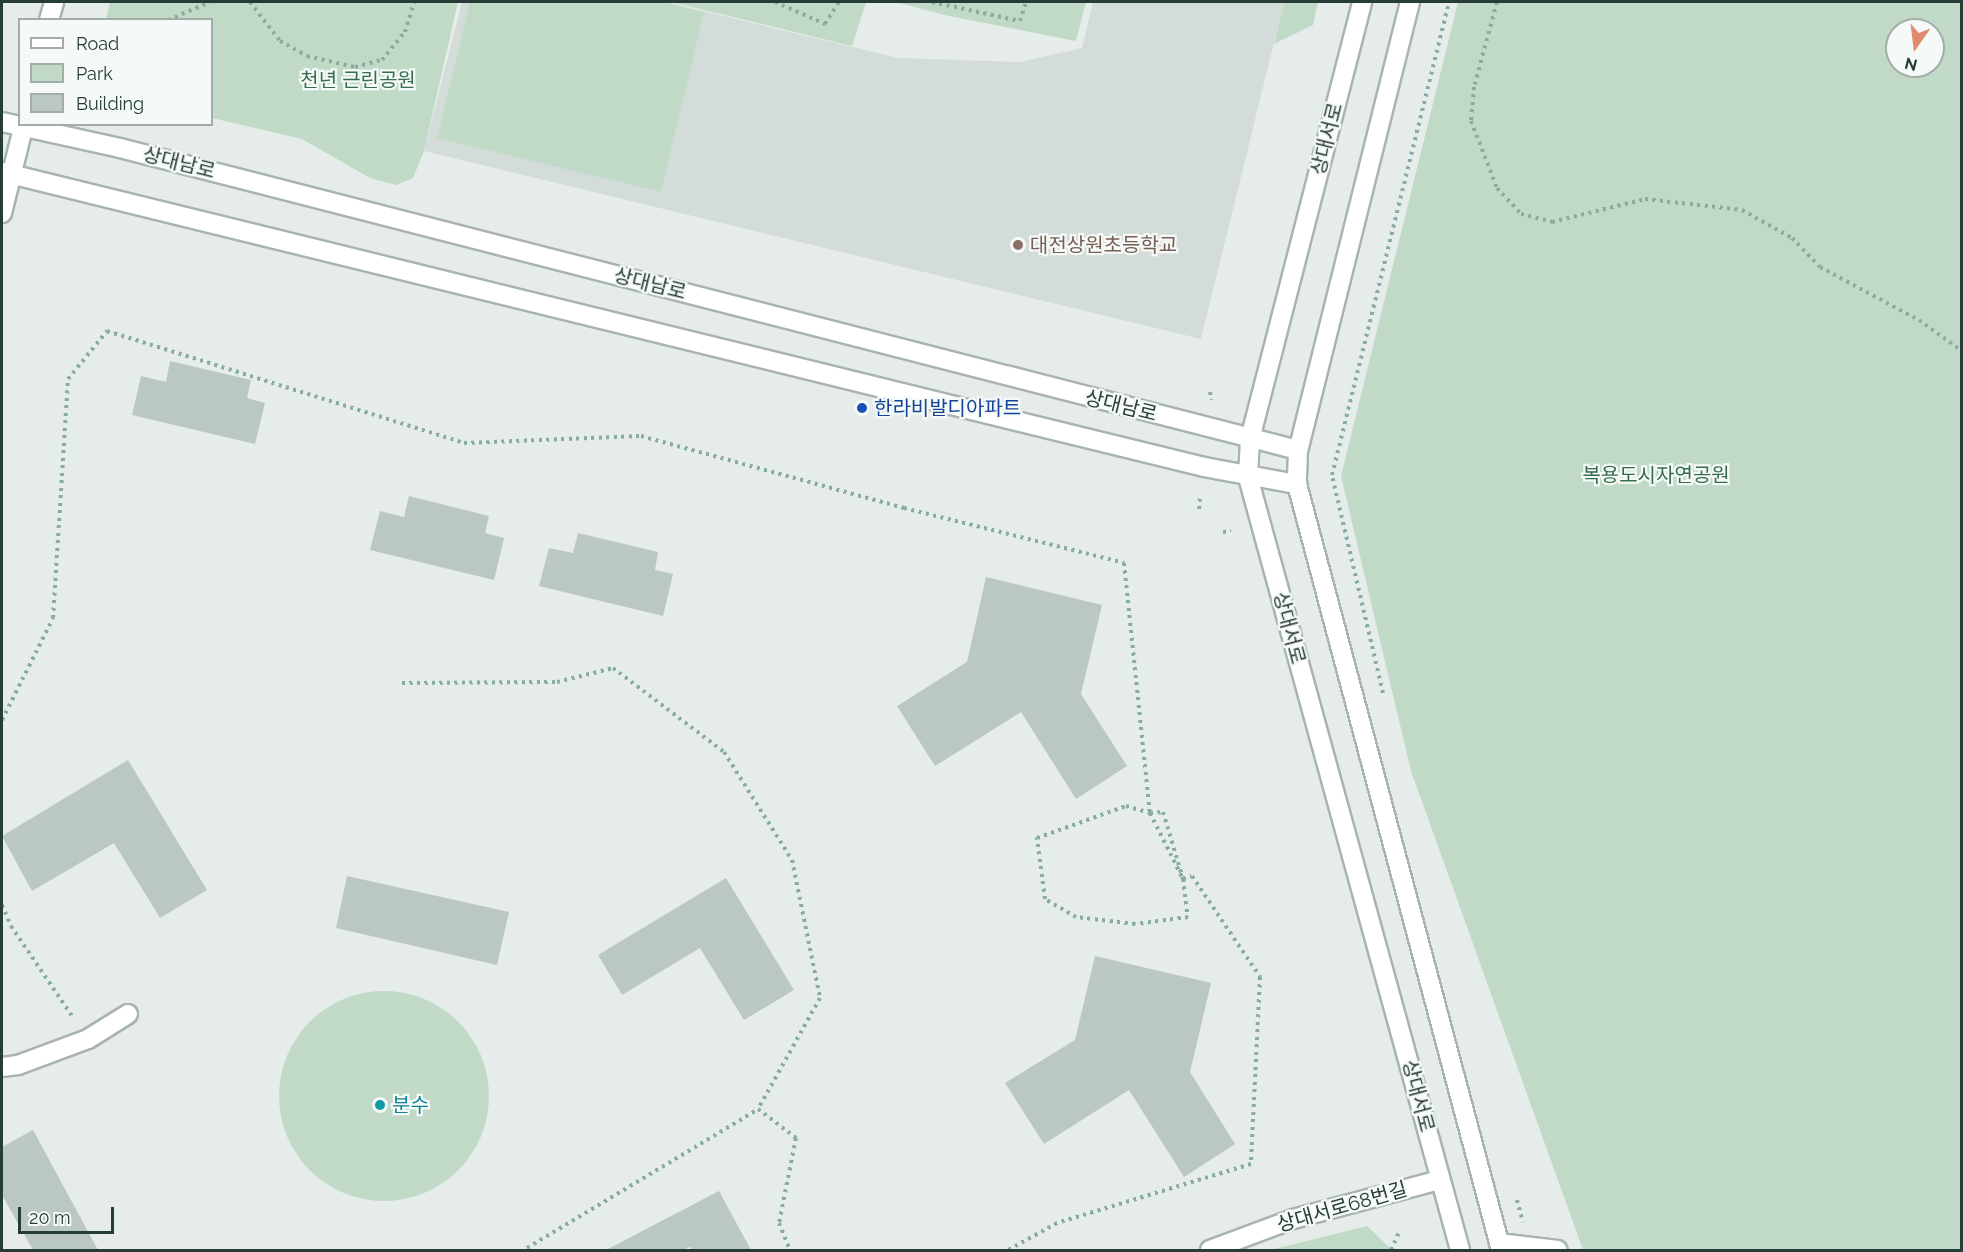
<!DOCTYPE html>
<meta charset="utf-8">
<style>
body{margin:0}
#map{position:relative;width:1963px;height:1252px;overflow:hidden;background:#e5ece9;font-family:Raleway,"Noto Sans KR",sans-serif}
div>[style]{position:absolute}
.built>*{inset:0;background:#d3dcd8}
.green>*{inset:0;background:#c1dac8}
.round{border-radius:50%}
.building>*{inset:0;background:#bac7c2}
.path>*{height:4px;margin-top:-2px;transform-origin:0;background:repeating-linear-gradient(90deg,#89aca1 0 3px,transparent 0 7.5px)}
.roads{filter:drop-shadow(2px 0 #a8b4b0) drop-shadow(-2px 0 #a8b4b0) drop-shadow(0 2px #a8b4b0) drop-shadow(0 -2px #a8b4b0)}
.service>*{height:18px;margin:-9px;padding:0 9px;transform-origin:9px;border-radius:9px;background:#fff}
.minor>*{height:18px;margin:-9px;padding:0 9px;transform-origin:9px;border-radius:9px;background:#fff}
.tertiary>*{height:18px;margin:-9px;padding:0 9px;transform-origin:9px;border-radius:9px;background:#fff}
.secondary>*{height:18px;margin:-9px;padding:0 9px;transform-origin:9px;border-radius:9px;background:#fff}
.dots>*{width:16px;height:16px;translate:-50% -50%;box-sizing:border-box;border:3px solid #f5f9f7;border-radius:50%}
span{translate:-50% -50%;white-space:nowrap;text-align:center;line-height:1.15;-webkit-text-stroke:4.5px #f5f9f7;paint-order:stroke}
.park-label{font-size:20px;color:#356e4b}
.street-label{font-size:20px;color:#263c36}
.education-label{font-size:20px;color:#785e54}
.left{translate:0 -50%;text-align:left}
.transit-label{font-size:20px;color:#164399}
.culture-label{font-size:20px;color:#0d838f}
.frame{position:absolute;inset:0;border:3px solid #263c36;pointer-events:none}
.legend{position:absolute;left:18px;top:18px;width:195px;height:108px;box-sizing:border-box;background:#f5f9f7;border:2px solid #a2adaa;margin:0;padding:8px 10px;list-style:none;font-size:18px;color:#263c36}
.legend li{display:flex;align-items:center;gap:12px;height:30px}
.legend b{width:30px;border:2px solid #a2adaa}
.north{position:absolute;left:1885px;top:18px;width:60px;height:60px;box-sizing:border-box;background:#f5f9f7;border:2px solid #a2adaa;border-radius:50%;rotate:194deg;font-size:16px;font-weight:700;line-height:24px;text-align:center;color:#263c36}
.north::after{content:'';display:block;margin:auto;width:21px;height:27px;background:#e18b6e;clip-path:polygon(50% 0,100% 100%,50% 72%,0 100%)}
.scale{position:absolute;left:18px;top:1207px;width:96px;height:27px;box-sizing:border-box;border:3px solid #263c36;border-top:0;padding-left:8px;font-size:18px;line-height:21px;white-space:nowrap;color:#263c36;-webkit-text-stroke:4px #f5f9f7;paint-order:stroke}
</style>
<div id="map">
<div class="built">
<div style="clip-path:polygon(462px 2px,666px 2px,898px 58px,1020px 62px,1082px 48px,1093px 2px,1284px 2px,1201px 339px,424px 151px)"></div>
</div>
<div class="green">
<div style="clip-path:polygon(110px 2px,458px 2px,424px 151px,413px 178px,396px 185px,370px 178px,302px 139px,212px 118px,212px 20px,106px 19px)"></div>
<div style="clip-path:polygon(470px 2px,662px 2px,704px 12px,661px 192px,437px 138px)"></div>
<div style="clip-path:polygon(671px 2px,866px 2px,852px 46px)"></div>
<div style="clip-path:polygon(895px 2px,1086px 2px,1076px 41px,949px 16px)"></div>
<div style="clip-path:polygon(1284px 2px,1318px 2px,1313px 25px,1274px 44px)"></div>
<div style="clip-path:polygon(evenodd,1458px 2px,1961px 2px,1961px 1250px,1583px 1250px,1411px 771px,1341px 476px,1458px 2px,1897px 30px,1933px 30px,1933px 66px,1897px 66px,1897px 30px)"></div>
<div class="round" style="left:279px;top:991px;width:210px;height:210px"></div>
<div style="clip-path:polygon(1367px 1226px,1392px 1250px,1270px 1250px)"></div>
</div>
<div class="building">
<div style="clip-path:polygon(170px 361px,251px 380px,247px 398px,265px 403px,255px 444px,132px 415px,141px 376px,166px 382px)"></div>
<div style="clip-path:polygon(409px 496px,489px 516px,485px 533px,504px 538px,494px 580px,370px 550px,380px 511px,404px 517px)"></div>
<div style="clip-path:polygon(578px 533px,658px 552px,655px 570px,673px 574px,663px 616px,539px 586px,549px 548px,573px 553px)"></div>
<div style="clip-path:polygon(986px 577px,1102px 605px,1081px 694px,1127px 766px,1076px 799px,1021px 712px,935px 766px,897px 706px,967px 662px)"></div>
<div style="clip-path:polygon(128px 760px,207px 890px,160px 918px,114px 843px,32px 891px,2px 836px)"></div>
<div style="clip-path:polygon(347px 876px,509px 912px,497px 965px,336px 928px)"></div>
<div style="clip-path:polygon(726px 878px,794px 990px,744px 1020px,700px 948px,622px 995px,598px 955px)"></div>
<div style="clip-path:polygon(1095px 956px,1211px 983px,1190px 1072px,1235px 1144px,1184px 1177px,1129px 1090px,1044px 1144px,1005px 1083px,1075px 1040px)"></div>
<div style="clip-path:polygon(33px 1130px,98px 1250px,33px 1250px,2px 1195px,2px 1147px)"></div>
<div style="clip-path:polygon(719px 1191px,751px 1250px,692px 1250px,690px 1247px,683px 1250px,606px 1250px)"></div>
</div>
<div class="path">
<div style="left:250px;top:2px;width:49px;rotate:52.4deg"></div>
<div style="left:280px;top:41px;width:31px;rotate:29deg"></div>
<div style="left:307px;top:56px;width:49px;rotate:12.9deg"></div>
<div style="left:355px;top:67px;width:28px;rotate:-15deg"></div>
<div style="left:382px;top:60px;width:36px;rotate:-51deg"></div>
<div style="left:405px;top:32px;width:31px;rotate:-73deg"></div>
<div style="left:775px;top:2px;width:55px;rotate:23.7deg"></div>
<div style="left:825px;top:24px;width:26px;rotate:-58deg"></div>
<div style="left:932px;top:2px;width:90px;rotate:12.2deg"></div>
<div style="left:1020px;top:21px;width:20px;rotate:-72deg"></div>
<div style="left:1497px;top:2px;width:88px;rotate:105.1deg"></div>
<div style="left:1474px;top:87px;width:34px;rotate:95deg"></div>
<div style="left:1471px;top:121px;width:72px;rotate:68.8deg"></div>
<div style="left:1497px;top:188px;width:35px;rotate:47deg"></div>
<div style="left:1521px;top:214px;width:32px;rotate:14deg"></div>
<div style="left:1552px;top:222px;width:96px;rotate:-13.9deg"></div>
<div style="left:1645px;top:199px;width:98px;rotate:6.5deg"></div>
<div style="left:1742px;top:210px;width:57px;rotate:29.2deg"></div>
<div style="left:1792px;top:238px;width:40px;rotate:46deg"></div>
<div style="left:1820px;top:267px;width:112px;rotate:28.2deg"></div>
<div style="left:1919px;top:320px;width:53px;rotate:35.8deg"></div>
<div style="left:168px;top:20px;width:46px;rotate:-23.2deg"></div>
<div style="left:1210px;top:392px;width:8px;rotate:83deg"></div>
<div style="left:1199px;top:509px;width:12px;rotate:-85deg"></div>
<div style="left:1223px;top:532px;width:8px;rotate:-7deg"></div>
<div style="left:402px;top:683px;width:155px;rotate:-0.4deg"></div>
<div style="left:557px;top:682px;width:58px;rotate:-14deg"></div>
<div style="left:613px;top:668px;width:139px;rotate:37.1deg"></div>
<div style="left:724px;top:752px;width:128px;rotate:57.8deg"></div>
<div style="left:792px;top:860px;width:141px;rotate:78.5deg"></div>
<div style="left:820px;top:998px;width:127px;rotate:119.2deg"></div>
<div style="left:1383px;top:693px;width:224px;rotate:-103.2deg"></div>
<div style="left:1332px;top:475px;width:487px;rotate:-76.1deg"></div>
<div style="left:2px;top:720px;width:114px;rotate:-63.4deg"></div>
<div style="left:53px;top:618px;width:239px;rotate:-86.4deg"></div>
<div style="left:68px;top:379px;width:62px;rotate:-50.9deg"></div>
<div style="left:107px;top:331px;width:374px;rotate:17.4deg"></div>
<div style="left:464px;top:443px;width:177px;rotate:-2.3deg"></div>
<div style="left:641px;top:436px;width:273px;rotate:15.3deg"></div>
<div style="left:904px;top:508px;width:227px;rotate:14deg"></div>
<div style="left:1124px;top:563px;width:251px;rotate:84.1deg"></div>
<div style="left:1150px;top:813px;width:13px;rotate:-4deg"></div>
<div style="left:1163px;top:812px;width:70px;rotate:73.4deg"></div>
<div style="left:1183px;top:879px;width:9px;rotate:-18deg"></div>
<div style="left:1192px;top:876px;width:122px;rotate:56deg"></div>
<div style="left:1260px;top:977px;width:187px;rotate:92.8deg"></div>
<div style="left:1251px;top:1164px;width:203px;rotate:163.1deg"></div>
<div style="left:1057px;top:1223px;width:56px;rotate:151.1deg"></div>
<div style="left:1126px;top:806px;width:25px;rotate:16deg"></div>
<div style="left:1150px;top:813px;width:74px;rotate:63.4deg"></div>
<div style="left:1183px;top:879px;width:38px;rotate:83deg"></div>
<div style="left:1188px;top:917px;width:53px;rotate:172.5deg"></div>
<div style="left:1135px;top:924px;width:59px;rotate:-173.2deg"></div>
<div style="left:1076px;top:917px;width:36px;rotate:-150deg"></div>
<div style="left:1045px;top:899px;width:62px;rotate:-97.5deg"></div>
<div style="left:1037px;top:838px;width:95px;rotate:-19.8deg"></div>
<div style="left:2px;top:905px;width:23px;rotate:67deg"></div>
<div style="left:11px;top:926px;width:112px;rotate:55.9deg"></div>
<div style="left:1517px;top:1200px;width:23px;rotate:75deg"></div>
<div style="left:527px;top:1248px;width:270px;rotate:-31deg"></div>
<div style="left:758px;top:1109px;width:48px;rotate:37.3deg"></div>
<div style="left:796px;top:1138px;width:87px;rotate:101.3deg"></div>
<div style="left:779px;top:1223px;width:29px;rotate:68deg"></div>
<div style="left:1391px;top:1250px;width:20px;rotate:-66deg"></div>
</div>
<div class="roads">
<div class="service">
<div style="left:49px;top:20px;width:19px;rotate:-74deg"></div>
<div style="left:2px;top:1067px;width:16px;rotate:-7deg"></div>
<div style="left:18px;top:1065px;width:75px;rotate:-20.4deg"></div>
<div style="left:88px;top:1039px;width:47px;rotate:-32deg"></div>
<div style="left:1499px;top:1243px;width:59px;rotate:6.8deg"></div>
</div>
<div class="minor">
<div style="left:2px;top:213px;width:88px;rotate:-76.1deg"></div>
<div style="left:1210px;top:1250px;width:89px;rotate:-20.5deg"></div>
<div style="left:1293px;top:1219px;width:152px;rotate:-14.9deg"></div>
</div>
<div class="tertiary">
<div style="left:1410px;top:2px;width:462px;rotate:104deg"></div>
<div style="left:1298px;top:450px;width:34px;rotate:92deg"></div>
<div style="left:1297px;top:484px;width:793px;rotate:75.09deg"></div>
<div style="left:2px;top:122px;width:121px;rotate:12.4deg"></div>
<div style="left:120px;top:148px;width:1216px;rotate:14.38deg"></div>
<div style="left:2px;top:172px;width:1238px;rotate:13.79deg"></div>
<div style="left:1204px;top:467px;width:95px;rotate:10.4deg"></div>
<div style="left:1250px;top:439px;width:451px;rotate:-75.6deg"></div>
<div style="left:1248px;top:477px;width:802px;rotate:74.66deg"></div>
</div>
<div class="secondary">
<div style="left:1248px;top:477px;width:38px;rotate:-87deg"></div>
</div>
</div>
<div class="dots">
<div style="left:1018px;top:245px;background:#8d6e63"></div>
<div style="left:862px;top:408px;background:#1a4fb4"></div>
<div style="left:380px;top:1105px;background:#0f9aa8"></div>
</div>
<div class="park-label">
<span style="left:358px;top:80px">천년 근린공원</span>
<span style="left:1656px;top:475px">복용도시자연공원</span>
</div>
<div class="street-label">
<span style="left:1327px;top:139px;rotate:-76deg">상대서로</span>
<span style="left:179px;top:163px;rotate:14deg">상대남로</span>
<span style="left:650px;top:284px;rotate:14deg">상대남로</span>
<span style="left:1121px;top:406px;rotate:14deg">상대남로</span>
<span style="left:1289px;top:628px;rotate:75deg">상대서로</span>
<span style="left:1418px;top:1096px;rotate:75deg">상대서로</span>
<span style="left:1342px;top:1207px;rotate:-16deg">상대서로68번길</span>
</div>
<div class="education-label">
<span class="left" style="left:1030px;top:245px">대전상원초등학교</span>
</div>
<div class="transit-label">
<span class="left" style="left:874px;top:408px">한라비발디아파트</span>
</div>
<div class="culture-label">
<span class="left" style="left:392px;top:1105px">분수</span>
</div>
<div class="frame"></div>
<ul class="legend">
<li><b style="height:8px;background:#fff"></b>Road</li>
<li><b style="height:16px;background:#c1dac8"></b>Park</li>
<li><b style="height:16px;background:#bac7c2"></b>Building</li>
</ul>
<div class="north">N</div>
<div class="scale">20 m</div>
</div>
